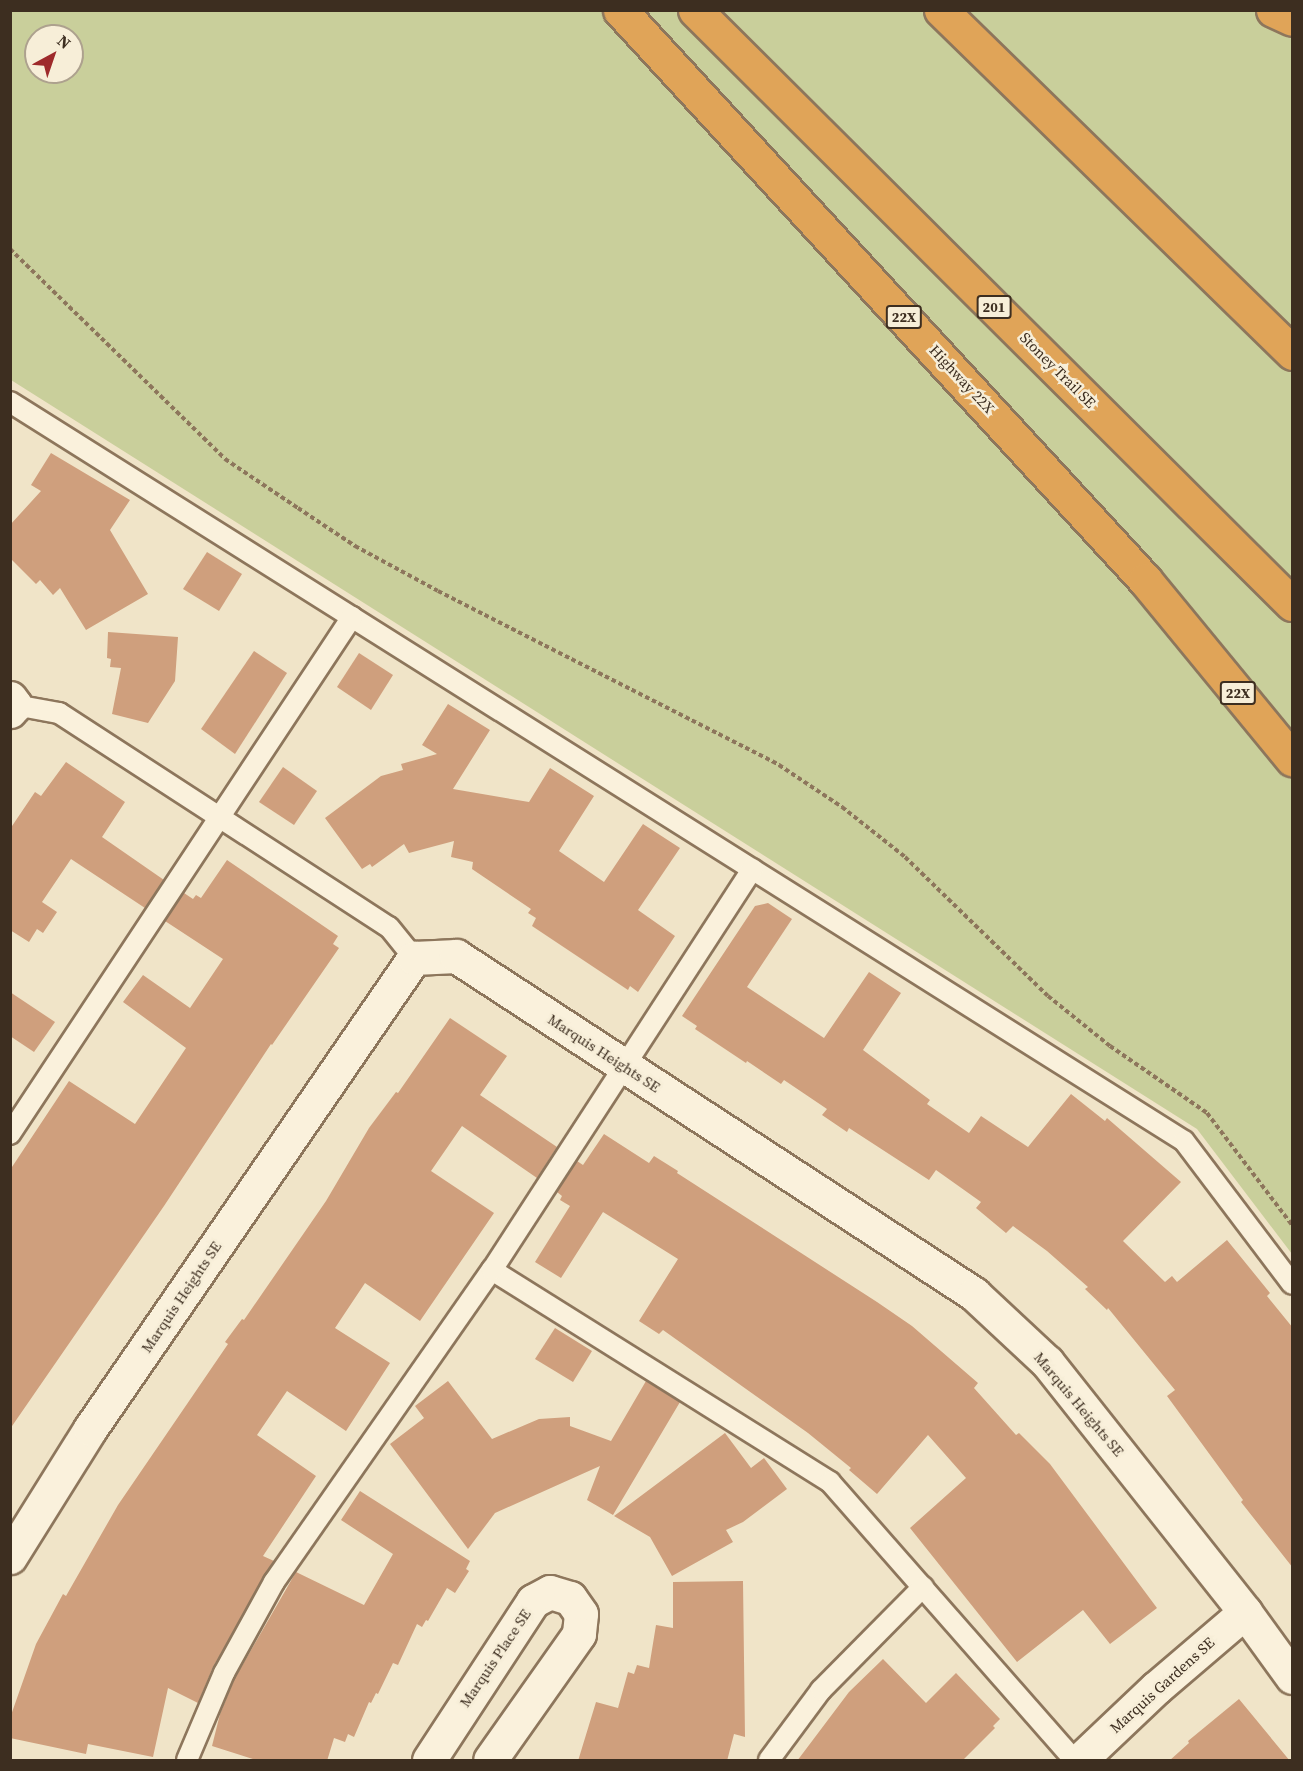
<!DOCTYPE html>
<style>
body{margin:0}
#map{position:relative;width:1303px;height:1771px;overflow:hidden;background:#f0e4c8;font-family:"Source Serif 4",serif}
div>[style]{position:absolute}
.green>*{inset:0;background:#c9cf9b}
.building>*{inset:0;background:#cf9f7d}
.path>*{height:4px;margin-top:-2px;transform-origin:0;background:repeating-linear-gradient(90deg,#8d765c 0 4.5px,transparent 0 7.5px)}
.roads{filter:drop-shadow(2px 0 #8d765c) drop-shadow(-2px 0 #8d765c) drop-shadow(0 2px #8d765c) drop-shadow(0 -2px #8d765c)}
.service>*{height:20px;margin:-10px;padding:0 10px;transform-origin:10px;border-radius:10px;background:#faf1dc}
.minor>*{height:33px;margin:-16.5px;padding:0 16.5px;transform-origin:16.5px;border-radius:16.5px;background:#faf1dc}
.motorway>*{height:33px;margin:-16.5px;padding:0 16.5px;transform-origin:16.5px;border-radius:16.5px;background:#e0a458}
span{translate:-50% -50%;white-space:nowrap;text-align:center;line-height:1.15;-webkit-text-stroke:5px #f7eed8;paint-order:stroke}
.shield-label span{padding:2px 4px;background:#f7eed8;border:2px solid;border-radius:4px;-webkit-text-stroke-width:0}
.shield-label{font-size:14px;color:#3d2e20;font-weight:700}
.street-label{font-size:15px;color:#3d2e20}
.frame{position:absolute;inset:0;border:12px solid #3d2e20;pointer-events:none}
.north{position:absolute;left:24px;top:24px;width:60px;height:60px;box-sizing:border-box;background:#f7eed8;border:2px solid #ada18e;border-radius:50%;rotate:40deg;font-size:16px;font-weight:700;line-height:24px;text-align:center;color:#3d2e20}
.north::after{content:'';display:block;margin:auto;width:21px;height:27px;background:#9e2a2b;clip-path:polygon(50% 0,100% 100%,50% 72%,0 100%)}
</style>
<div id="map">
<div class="green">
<div style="clip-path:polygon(evenodd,10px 11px,1292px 11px,1292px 1254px,1197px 1129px,11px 380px,10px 11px,36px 36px,72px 36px,72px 72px,36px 72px,36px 36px)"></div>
</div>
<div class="building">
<div style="clip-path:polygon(51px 453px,130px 500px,110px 530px,148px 594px,86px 630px,60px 588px,53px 595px,40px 580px,36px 584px,10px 558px,10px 525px,41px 491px,31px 485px)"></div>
<div style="clip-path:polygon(207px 552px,242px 574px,219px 611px,183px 589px)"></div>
<div style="clip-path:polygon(108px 632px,178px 637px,175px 681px,148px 723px,112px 714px,121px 668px,110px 667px,111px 659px,107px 658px)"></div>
<div style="clip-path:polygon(254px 651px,287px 673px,235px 754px,201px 729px)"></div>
<div style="clip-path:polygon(359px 653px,393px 675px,371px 710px,337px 687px)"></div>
<div style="clip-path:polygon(448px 704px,490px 730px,453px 789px,529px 802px,550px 768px,594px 796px,559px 851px,604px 882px,643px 824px,680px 848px,638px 910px,675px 936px,638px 992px,630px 986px,628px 990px,532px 926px,536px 918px,528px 913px,531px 909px,472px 869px,473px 862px,451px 857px,454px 841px,409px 853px,404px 844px,372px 867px,370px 864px,362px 869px,325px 818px,381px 776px,403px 770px,401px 764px,437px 754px,422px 745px)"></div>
<div style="clip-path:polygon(66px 762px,125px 802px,102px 837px,164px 880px,145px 908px,71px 859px,42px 902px,57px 912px,43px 933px,37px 929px,29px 942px,10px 930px,10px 829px,35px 792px,41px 796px)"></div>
<div style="clip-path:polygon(283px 767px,317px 791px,294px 825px,259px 802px)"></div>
<div style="clip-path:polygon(227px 860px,338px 936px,333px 944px,339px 948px,272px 1045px,271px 1044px,164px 1206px,10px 1429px,10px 1170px,69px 1081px,135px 1124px,186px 1048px,123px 1002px,143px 975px,190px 1008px,223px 959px,165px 921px,184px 893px,193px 899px,196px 895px,201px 898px)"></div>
<div style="clip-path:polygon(768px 903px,792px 919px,747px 987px,824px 1038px,869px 972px,901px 993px,863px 1050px,930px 1100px,927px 1104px,969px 1133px,981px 1116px,1028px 1147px,1071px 1094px,1105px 1121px,1107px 1118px,1181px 1182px,1123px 1241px,1165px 1282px,1172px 1276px,1177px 1282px,1227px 1240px,1270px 1293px,1267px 1296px,1293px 1328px,1293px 1568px,1241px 1502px,1243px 1500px,1167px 1396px,1175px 1390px,1108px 1308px,1107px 1310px,1085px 1289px,1088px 1287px,1047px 1251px,1013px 1226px,1006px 1233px,976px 1208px,981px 1202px,936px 1170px,929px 1180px,849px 1128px,847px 1132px,822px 1115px,827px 1109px,784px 1080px,781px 1084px,747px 1061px,746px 1063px,695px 1029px,697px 1026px,682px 1016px,755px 906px)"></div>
<div style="clip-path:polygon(10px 992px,55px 1022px,34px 1052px,10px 1036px)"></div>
<div style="clip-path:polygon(450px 1018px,507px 1056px,480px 1095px,557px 1147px,537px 1178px,462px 1126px,431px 1171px,494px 1213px,420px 1321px,365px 1283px,335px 1328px,390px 1363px,346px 1431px,287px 1391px,257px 1435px,316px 1476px,263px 1556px,274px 1561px,213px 1667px,198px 1703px,168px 1688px,153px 1757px,88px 1744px,86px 1754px,10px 1738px,10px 1718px,36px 1644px,63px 1594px,66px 1596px,118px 1505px,228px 1344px,225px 1342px,242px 1319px,244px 1320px,326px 1201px,369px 1128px,396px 1092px,398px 1093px)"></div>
<div style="clip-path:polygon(604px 1134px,649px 1163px,654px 1156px,678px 1171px,677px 1173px,877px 1302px,912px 1326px,978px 1383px,974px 1388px,1016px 1435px,1019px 1433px,1050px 1464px,1157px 1608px,1110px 1644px,1083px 1610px,1017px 1662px,910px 1528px,966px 1478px,928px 1435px,877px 1494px,849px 1470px,851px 1468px,808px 1433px,663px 1330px,659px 1334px,639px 1321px,678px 1259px,603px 1212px,561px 1278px,535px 1262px,570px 1206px,560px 1200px,562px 1196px,557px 1192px,577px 1161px,583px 1165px)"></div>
<div style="clip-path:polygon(555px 1328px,592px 1351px,573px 1382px,535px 1359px)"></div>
<div style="clip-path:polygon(448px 1381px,492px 1439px,539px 1419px,570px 1417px,570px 1426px,611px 1441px,646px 1381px,680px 1402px,613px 1515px,587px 1500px,600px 1466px,495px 1513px,468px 1549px,390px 1444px,424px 1418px,415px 1406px)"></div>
<div style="clip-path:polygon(725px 1433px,751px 1468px,764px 1458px,787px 1489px,743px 1522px,726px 1530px,733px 1542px,672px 1576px,650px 1537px,614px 1516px)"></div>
<div style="clip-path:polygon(360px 1491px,470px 1561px,466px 1569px,469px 1571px,455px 1593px,447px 1588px,428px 1621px,426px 1620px,422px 1627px,417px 1624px,398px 1665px,393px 1663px,378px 1694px,376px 1693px,371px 1703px,369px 1702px,354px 1737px,348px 1734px,345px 1742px,334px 1738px,327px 1761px,259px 1761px,212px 1746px,220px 1714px,235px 1678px,296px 1572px,364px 1605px,393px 1554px,341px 1520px)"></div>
<div style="clip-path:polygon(743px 1581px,745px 1737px,734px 1734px,727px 1761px,578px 1761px,596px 1702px,618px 1708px,628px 1672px,634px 1674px,637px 1665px,649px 1668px,656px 1625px,673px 1628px,673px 1582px)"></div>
<div style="clip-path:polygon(883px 1659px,926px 1703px,956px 1673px,1000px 1719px,993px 1726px,995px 1728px,962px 1761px,797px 1761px,849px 1692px)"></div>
<div style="clip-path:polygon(1239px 1699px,1290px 1761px,1169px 1761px,1189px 1743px,1188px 1741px)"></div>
</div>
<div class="path">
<div style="left:10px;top:249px;width:301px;rotate:44.3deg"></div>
<div style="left:225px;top:459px;width:88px;rotate:33.9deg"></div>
<div style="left:298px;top:508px;width:69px;rotate:33.7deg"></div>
<div style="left:355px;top:546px;width:94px;rotate:28.5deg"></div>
<div style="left:438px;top:591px;width:383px;rotate:27deg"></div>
<div style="left:779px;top:765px;width:76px;rotate:33.7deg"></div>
<div style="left:842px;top:807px;width:80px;rotate:38.4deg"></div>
<div style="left:905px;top:857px;width:199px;rotate:44.2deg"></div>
<div style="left:1048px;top:996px;width:80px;rotate:38.9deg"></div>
<div style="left:1110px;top:1046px;width:118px;rotate:34.6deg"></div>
<div style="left:1207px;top:1113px;width:141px;rotate:52.8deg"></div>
</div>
<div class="roads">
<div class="service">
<div style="left:10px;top:402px;width:1387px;rotate:32.19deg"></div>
<div style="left:1184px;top:1141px;width:179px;rotate:52.9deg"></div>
<div style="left:15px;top:705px;width:45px;rotate:10.3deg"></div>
<div style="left:59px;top:713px;width:393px;rotate:33deg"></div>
<div style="left:389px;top:927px;width:40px;rotate:51deg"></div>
<div style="left:10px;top:1134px;width:620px;rotate:-56.52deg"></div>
<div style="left:492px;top:1270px;width:399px;rotate:32.1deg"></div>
<div style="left:830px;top:1482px;width:370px;rotate:48.7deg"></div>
<div style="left:187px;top:1760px;width:95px;rotate:-67deg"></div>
<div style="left:224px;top:1673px;width:104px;rotate:-61.2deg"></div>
<div style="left:274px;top:1582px;width:381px;rotate:-55.1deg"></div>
<div style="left:492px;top:1270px;width:478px;rotate:-57deg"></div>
<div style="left:769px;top:1760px;width:87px;rotate:-53.4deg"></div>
<div style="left:821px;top:1690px;width:145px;rotate:-45.3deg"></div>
</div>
<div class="minor">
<div style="left:10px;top:698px;width:9px;rotate:54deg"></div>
<div style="left:15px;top:705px;width:8px;rotate:130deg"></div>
<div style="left:10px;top:1557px;width:151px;rotate:-58deg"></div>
<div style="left:90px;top:1429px;width:572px;rotate:-55.48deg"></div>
<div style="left:414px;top:958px;width:42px;rotate:-2.7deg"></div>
<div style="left:456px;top:956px;width:619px;rotate:33.12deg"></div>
<div style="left:974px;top:1294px;width:100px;rotate:43deg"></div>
<div style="left:1047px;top:1362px;width:319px;rotate:51.6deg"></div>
<div style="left:1245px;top:1612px;width:80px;rotate:54.1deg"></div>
<div style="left:429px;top:1760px;width:190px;rotate:-56.8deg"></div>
<div style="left:533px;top:1601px;width:19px;rotate:-28deg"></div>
<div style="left:550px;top:1592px;width:21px;rotate:17deg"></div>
<div style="left:570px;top:1598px;width:19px;rotate:55deg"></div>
<div style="left:581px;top:1614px;width:20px;rotate:96deg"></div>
<div style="left:579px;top:1634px;width:154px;rotate:125.2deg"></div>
<div style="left:1080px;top:1760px;width:105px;rotate:-43.5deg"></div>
<div style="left:1156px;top:1688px;width:117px;rotate:-40.5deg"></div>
</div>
<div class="motorway">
<div style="left:620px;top:10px;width:775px;rotate:47.35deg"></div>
<div style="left:1145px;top:580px;width:232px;rotate:50.6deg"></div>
<div style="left:695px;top:10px;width:842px;rotate:44.86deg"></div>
<div style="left:941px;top:10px;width:491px;rotate:44.3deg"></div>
<div style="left:1273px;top:10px;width:21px;rotate:25deg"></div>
</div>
</div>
<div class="shield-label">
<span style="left:994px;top:307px">201</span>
<span style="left:904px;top:317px">22X</span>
<span style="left:1238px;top:693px">22X</span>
</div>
<div class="street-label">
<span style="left:1058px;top:370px;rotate:45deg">Stoney Trail SE</span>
<span style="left:962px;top:379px;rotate:47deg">Highway 22X</span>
<span style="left:604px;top:1053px;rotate:33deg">Marquis Heights SE</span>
<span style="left:181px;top:1297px;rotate:-56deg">Marquis Heights SE</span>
<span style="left:1079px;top:1404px;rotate:50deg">Marquis Heights SE</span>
<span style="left:495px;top:1658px;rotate:-56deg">Marquis Place SE</span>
<span style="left:1162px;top:1685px;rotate:-42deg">Marquis Gardens SE</span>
</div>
<div class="frame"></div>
<div class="north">N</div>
</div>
